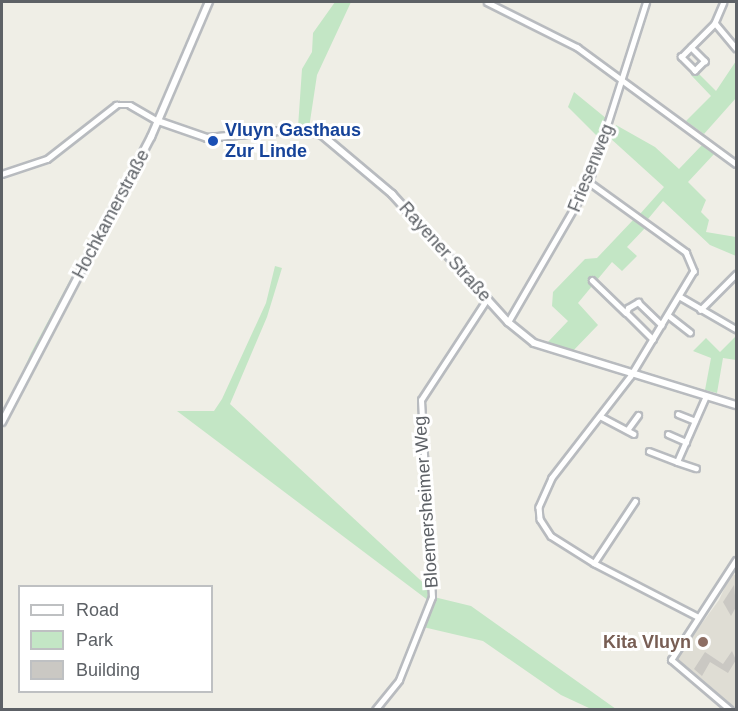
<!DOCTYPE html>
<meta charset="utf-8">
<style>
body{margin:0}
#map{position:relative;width:738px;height:711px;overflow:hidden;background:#efeee6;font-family:Helvetica,sans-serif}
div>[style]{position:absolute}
.education>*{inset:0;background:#dfddd4}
.green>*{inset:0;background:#c3e6c5}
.building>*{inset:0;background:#cac8c3}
.roads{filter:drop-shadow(2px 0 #b8bbbf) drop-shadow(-2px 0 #b8bbbf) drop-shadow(0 2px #b8bbbf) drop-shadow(0 -2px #b8bbbf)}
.street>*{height:4.5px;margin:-2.25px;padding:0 2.25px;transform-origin:2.25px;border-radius:2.25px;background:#fff}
.secondary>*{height:6px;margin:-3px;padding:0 3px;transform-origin:3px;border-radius:3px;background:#fff}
.dots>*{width:16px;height:16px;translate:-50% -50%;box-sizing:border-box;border:3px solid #fff;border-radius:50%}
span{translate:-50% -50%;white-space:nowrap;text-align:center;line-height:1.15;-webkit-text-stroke:6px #fff;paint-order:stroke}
.transit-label{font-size:18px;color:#164399;font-weight:700}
.left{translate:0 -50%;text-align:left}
.street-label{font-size:18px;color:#5d6166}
.education-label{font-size:18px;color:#785e54;font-weight:700}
.right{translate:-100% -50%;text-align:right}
.frame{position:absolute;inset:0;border:3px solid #5d6166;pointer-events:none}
.legend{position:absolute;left:18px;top:585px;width:195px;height:108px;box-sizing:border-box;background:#fff;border:2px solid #bec0c2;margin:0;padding:8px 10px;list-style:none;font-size:18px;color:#5d6166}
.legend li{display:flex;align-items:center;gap:12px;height:30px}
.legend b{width:30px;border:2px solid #bec0c2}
</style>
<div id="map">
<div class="education">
<div style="clip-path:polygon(731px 574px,736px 575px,736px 709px,675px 660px,719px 600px)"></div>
</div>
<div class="green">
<div style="clip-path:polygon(335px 2px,351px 2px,317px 75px,309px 128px,298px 127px,302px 69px,312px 52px,313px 33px)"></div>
<div style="clip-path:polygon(736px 61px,736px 98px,704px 134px,686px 121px,711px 96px,691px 75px,697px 72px,716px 91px)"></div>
<div style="clip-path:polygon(574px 92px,607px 119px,600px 139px,568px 107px)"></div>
<div style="clip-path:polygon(616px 125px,655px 147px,679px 169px,703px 144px,715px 153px,688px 182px,706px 200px,701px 212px,709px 220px,706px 232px,736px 237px,736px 256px,710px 245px,663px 201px,648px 219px,640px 214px,664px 187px,610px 138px)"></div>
<div style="clip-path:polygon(634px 219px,646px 227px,627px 247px,637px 256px,622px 271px,612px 262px,578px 303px,598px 325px,570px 354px,546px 344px,568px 321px,552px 306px,553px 292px,585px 259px,597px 258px)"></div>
<div style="clip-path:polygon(84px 254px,85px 257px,20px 378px,31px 353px)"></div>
<div style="clip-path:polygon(275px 266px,282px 268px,267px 317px,230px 404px,431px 590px,429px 601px,177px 411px,214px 411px,222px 399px,266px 303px)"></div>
<div style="clip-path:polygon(735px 337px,736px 360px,723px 358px,717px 393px,705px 390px,711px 358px,693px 351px,706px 338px,720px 352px)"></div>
<div style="clip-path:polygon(434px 597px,471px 606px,616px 709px,591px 709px,561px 695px,483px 641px,423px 627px)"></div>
</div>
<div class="building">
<div style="clip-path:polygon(734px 585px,736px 607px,731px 616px,723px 602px)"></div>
<div style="clip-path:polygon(732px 651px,736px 660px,728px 673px,710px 662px,702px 676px,694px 669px,705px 652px,723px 664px)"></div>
</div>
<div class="roads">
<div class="street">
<div style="left:487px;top:2px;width:101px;rotate:26.6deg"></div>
<div style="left:577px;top:47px;width:197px;rotate:36.3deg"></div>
<div style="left:724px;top:2px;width:23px;rotate:113deg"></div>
<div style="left:715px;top:23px;width:33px;rotate:50deg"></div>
<div style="left:691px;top:47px;width:20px;rotate:45deg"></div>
<div style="left:705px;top:61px;width:14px;rotate:135deg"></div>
<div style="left:695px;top:71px;width:20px;rotate:-135deg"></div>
<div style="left:681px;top:57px;width:48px;rotate:-45deg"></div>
<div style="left:2px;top:174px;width:47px;rotate:-18.4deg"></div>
<div style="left:47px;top:159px;width:88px;rotate:-38deg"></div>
<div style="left:116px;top:105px;width:14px"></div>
<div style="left:130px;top:105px;width:32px;rotate:30deg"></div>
<div style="left:589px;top:182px;width:120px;rotate:35.8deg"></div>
<div style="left:686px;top:252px;width:21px;rotate:67deg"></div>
<div style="left:694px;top:271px;width:122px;rotate:121deg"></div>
<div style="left:631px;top:376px;width:129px;rotate:127.8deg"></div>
<div style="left:552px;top:478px;width:32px;rotate:114deg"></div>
<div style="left:539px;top:507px;width:12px;rotate:85deg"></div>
<div style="left:540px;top:519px;width:20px;rotate:57deg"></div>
<div style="left:551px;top:536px;width:51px;rotate:32.1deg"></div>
<div style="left:594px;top:563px;width:117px;rotate:27.4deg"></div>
<div style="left:592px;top:280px;width:47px;rotate:44.1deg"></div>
<div style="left:679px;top:296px;width:66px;rotate:30.1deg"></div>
<div style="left:700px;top:310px;width:51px;rotate:-45deg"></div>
<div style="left:668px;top:315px;width:28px;rotate:38deg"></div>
<div style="left:508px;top:322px;width:162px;rotate:-59.9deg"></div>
<div style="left:589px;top:182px;width:189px;rotate:-72.4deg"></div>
<div style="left:653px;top:340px;width:38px;rotate:-135deg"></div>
<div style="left:626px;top:313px;width:5px;rotate:-68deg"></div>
<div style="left:628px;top:308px;width:12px;rotate:-31deg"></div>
<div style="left:638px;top:302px;width:33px;rotate:44deg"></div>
<div style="left:678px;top:414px;width:18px;rotate:22deg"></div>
<div style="left:600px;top:416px;width:38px;rotate:28deg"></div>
<div style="left:628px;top:429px;width:17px;rotate:-54deg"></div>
<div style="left:668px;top:434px;width:20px;rotate:24deg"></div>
<div style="left:649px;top:451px;width:30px;rotate:21deg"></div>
<div style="left:677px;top:462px;width:72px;rotate:-66.3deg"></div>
<div style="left:677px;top:462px;width:20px;rotate:18deg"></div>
<div style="left:594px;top:563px;width:74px;rotate:-56.5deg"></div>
<div style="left:375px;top:710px;width:38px;rotate:-51deg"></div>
<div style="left:399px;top:680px;width:89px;rotate:-68.3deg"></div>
<div style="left:432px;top:597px;width:197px;rotate:-93.2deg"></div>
<div style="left:421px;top:400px;width:121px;rotate:-56.8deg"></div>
<div style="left:730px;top:710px;width:77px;rotate:-139.7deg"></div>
<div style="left:671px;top:660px;width:119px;rotate:-57deg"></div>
</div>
<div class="secondary">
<div style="left:158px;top:121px;width:52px;rotate:19.1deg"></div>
<div style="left:207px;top:138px;width:93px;rotate:-5.5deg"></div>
<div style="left:300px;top:129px;width:23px;rotate:15deg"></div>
<div style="left:322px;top:135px;width:92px;rotate:40.1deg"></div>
<div style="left:392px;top:194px;width:173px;rotate:47.8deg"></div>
<div style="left:508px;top:322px;width:33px;rotate:39deg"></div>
<div style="left:534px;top:343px;width:211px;rotate:17.1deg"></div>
<div style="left:2px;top:422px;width:322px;rotate:-62.4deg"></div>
<div style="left:151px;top:137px;width:147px;rotate:-66.8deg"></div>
</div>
</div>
<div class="dots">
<div style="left:213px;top:141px;background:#1a4fb4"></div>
<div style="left:703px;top:642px;background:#8d6e63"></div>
</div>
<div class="transit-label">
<span class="left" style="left:225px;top:141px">Vluyn Gasthaus<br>Zur Linde</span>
</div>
<div class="street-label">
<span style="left:591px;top:168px;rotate:-68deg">Friesenweg</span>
<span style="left:111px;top:214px;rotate:-62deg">Hochkamerstraße</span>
<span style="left:445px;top:252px;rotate:48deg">Rayener Straße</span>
<span style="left:426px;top:502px;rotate:-94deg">Bloemersheimer Weg</span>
</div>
<div class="education-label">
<span class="right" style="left:691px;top:642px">Kita Vluyn</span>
</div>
<div class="frame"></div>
<ul class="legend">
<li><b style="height:8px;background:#fff"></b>Road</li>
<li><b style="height:16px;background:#c3e6c5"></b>Park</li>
<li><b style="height:16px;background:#cac8c3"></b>Building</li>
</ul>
</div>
